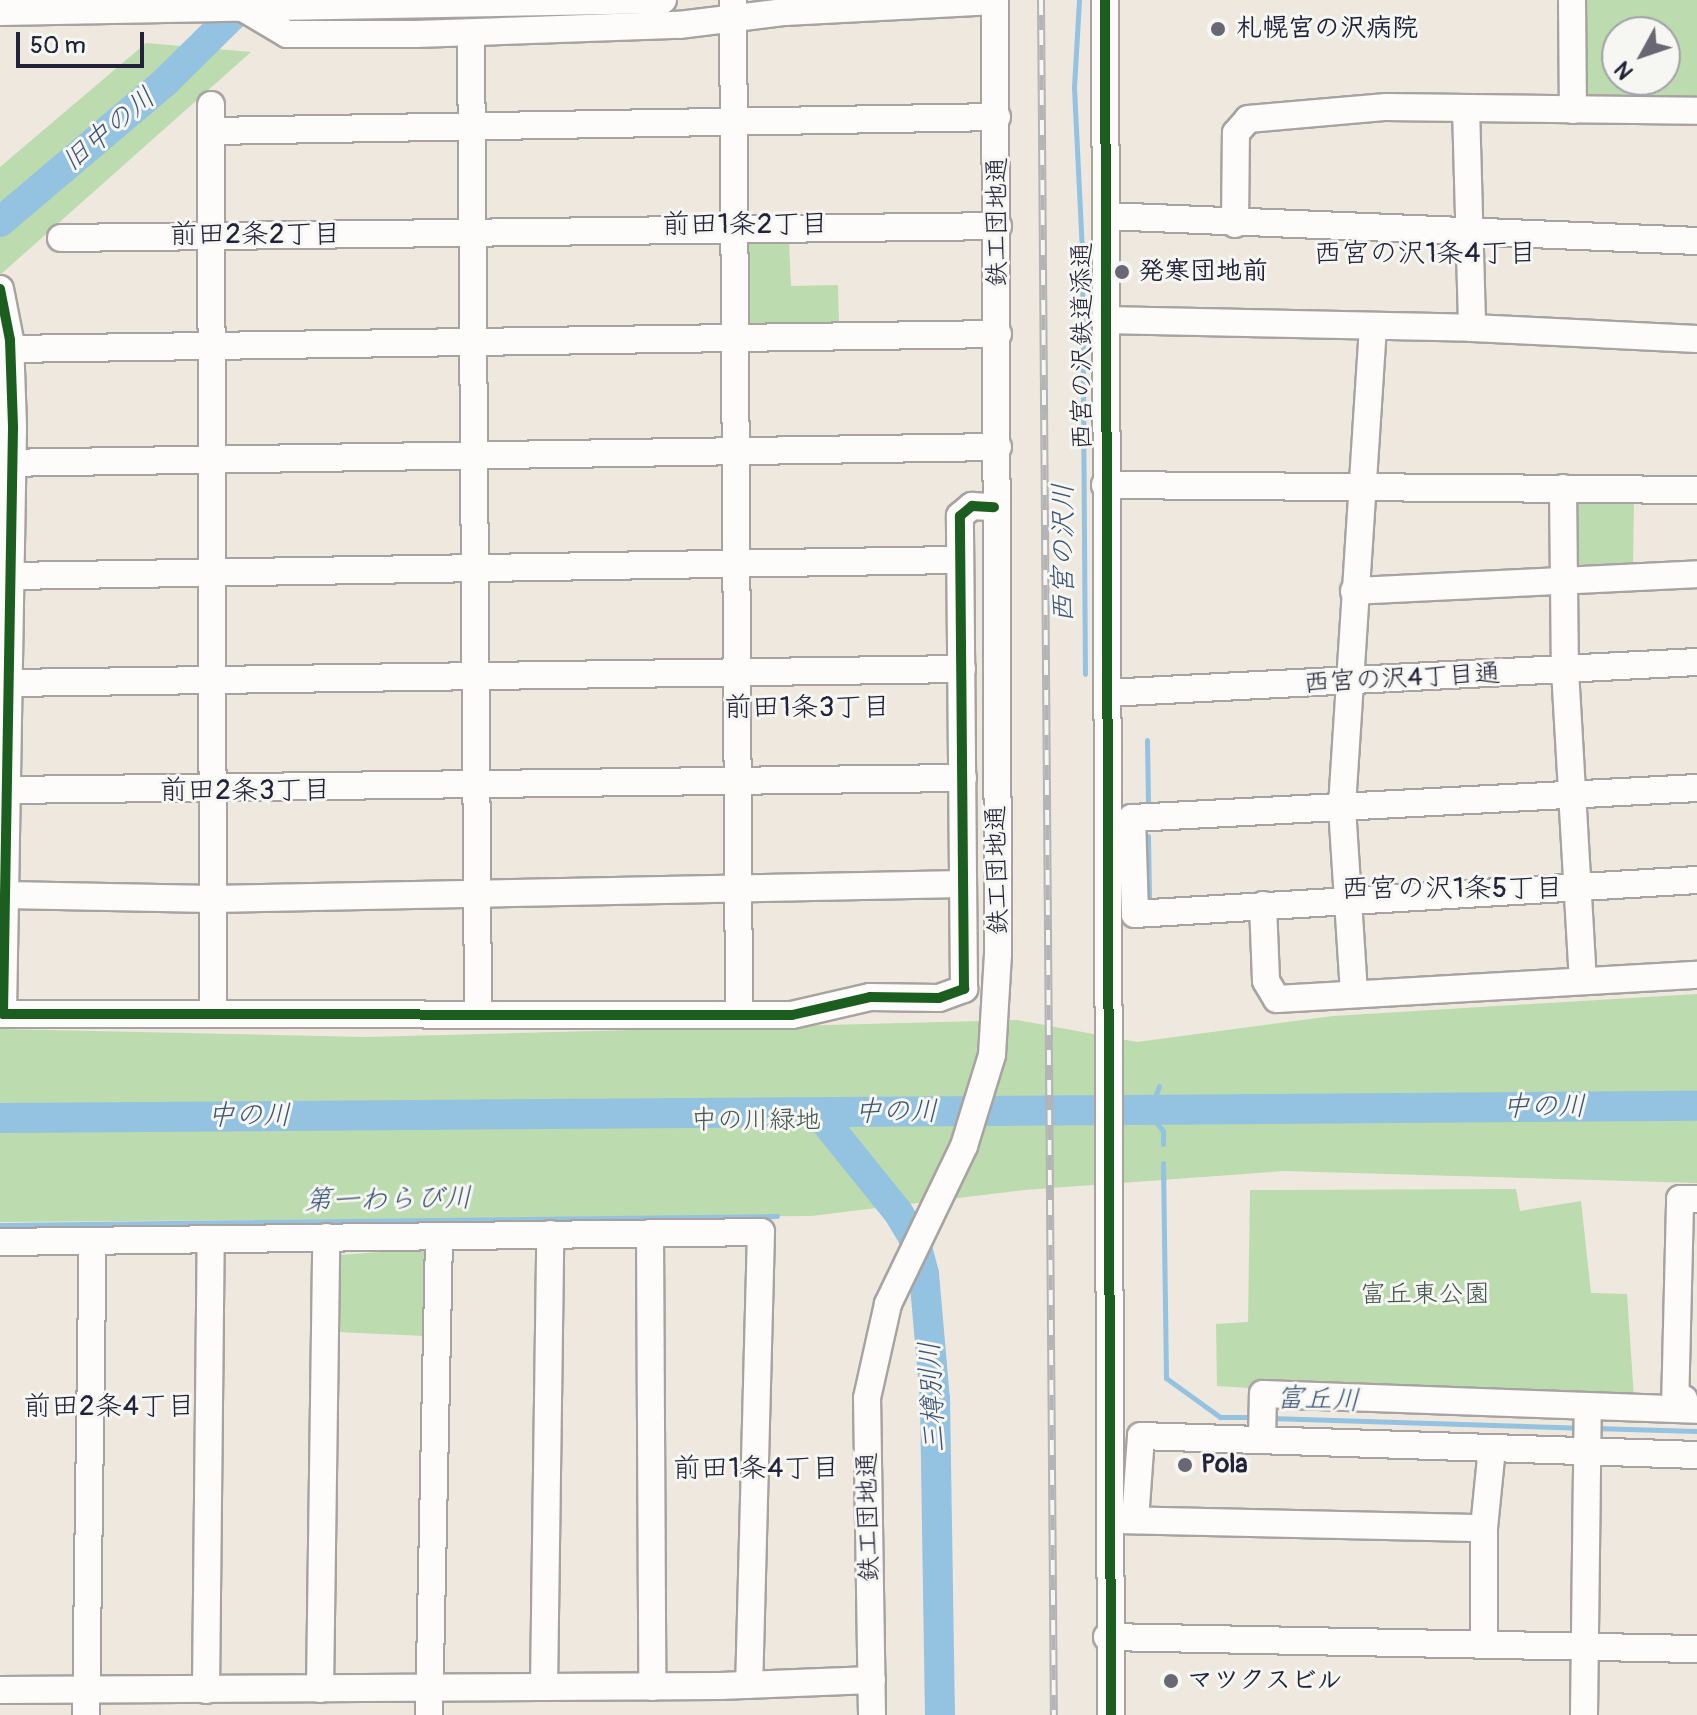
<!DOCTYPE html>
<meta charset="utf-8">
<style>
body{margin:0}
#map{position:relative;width:1697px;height:1715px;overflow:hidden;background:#efe8df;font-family:Pangolin,"Klee One",sans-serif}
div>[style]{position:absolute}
.green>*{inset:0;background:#bcdbae}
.stream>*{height:5px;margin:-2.5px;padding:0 2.5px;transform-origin:2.5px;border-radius:2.5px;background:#94c2e1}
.river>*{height:30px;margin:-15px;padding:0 15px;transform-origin:15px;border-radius:15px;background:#94c2e1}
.roads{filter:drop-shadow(2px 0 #a8a3a1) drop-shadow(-2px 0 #a8a3a1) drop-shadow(0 2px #a8a3a1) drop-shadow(0 -2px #a8a3a1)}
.minor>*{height:26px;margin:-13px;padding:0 13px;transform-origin:13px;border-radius:13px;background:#fdfcfa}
.rail>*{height:8px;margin-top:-4px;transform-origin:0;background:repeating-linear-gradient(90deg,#f6f6f2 0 15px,#b4b3b5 0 30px);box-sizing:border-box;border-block:2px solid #b4b3b5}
.cycleway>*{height:10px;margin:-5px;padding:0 5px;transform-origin:5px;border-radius:5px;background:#1b5e20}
.dots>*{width:22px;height:22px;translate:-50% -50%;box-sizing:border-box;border:4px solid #f6f6f2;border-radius:50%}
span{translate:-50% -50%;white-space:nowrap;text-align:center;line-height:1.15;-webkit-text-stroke:6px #f6f6f2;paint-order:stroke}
.poi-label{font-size:26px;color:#22223b;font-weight:700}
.left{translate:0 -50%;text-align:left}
.street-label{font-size:26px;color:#22223b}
.park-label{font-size:26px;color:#445651}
.water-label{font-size:28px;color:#3c5475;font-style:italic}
.neighbourhood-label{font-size:28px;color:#22223b}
.north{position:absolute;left:1601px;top:16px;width:80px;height:80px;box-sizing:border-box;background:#f6f6f2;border:2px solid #a1a1a9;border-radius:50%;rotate:230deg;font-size:22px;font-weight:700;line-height:32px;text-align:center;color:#22223b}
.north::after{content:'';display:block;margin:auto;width:28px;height:36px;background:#6a6774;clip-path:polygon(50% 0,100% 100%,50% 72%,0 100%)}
.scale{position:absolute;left:16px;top:32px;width:128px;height:36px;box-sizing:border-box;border:4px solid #22223b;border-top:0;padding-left:10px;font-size:24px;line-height:28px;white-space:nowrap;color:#22223b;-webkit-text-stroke:6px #f6f6f2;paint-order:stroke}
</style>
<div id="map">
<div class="green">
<div style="clip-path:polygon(evenodd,1578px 0,1697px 0,1697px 102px,1586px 101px,1578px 0,1617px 32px,1665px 32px,1665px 80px,1617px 80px,1617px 32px)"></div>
<div style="clip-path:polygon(146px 43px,251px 52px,0 275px,0 167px)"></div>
<div style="clip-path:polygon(789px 242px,791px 286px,838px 285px,839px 327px,748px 329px,746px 243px)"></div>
<div style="clip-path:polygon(1634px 500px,1633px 566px,1581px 570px,1574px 565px,1575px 506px,1582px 501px)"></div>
<div style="clip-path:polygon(1697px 994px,1697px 1183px,1284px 1171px,1024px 1190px,811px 1216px,0 1222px,0 1029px,366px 1037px,1017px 1020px,1137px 1042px,1333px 1016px)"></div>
<div style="clip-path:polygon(1516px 1189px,1520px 1211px,1581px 1201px,1591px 1293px,1627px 1294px,1634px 1398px,1440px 1400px,1217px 1386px,1216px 1324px,1248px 1322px,1250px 1190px)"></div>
<div style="clip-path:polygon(422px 1249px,429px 1256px,425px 1336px,336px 1332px,340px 1255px)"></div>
</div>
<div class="stream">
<div style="left:1079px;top:0;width:88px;rotate:93.3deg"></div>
<div style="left:1074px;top:88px;width:162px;rotate:87.2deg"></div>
<div style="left:1082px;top:250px;width:424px;rotate:89.6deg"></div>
<div style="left:1147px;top:740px;width:64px;rotate:89.1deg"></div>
<div style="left:1148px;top:836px;width:61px;rotate:89.1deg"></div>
<div style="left:1159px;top:1086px;width:29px;rotate:110deg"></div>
<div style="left:1149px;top:1113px;width:23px;rotate:52deg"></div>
<div style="left:1163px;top:1131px;width:13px;rotate:90deg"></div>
<div style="left:1163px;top:1163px;width:215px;rotate:89.2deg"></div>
<div style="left:1166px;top:1378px;width:67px;rotate:35.8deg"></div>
<div style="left:1220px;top:1417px;width:36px"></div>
<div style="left:0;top:1225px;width:777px;rotate:-0.66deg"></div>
<div style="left:1270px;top:1418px;width:310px;rotate:1.8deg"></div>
<div style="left:1594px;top:1428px;width:103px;rotate:1.7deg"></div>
</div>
<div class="river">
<div style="left:0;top:222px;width:218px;rotate:-40.3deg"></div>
<div style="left:166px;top:81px;width:115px;rotate:-44.6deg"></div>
<div style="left:818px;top:1113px;width:127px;rotate:51.1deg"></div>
<div style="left:898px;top:1212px;width:33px;rotate:59deg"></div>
<div style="left:915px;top:1240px;width:35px;rotate:75deg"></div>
<div style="left:924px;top:1274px;width:125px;rotate:85deg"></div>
<div style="left:935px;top:1399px;width:316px;rotate:89.1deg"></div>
<div style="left:0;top:1118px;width:1697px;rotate:-0.41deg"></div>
</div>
<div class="roads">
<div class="minor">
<div style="left:259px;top:0;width:17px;rotate:147deg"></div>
<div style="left:245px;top:9px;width:49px;rotate:30.8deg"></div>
<div style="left:287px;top:34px;width:129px"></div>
<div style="left:416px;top:34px;width:263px;rotate:-2deg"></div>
<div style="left:679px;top:25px;width:107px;rotate:-7deg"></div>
<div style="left:785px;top:12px;width:210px;rotate:-3deg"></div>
<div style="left:733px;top:0;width:1015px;rotate:89.66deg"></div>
<div style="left:1105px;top:0;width:1715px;rotate:89.8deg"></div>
<div style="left:1572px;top:0;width:110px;rotate:89.5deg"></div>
<div style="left:0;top:12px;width:663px;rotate:-1.04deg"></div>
<div style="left:471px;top:33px;width:980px;rotate:89.59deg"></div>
<div style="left:211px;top:105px;width:909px;rotate:89.87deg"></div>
<div style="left:1466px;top:108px;width:220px;rotate:88.4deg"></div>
<div style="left:212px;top:131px;width:785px;rotate:-1.02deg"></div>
<div style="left:1106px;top:216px;width:592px;rotate:2.42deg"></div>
<div style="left:1235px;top:224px;width:91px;rotate:-89.4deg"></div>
<div style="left:1236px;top:133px;width:18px;rotate:-49deg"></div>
<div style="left:1248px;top:119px;width:139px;rotate:-5deg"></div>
<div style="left:1386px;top:107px;width:311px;rotate:0.7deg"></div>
<div style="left:61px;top:238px;width:937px;rotate:-0.73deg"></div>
<div style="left:0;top:289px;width:52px;rotate:78.9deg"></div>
<div style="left:10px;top:340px;width:88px;rotate:88deg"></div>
<div style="left:13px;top:428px;width:586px;rotate:90.98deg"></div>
<div style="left:3px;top:1014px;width:789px;rotate:0.07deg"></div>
<div style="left:792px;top:1015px;width:80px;rotate:-13deg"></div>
<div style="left:870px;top:997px;width:69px;rotate:0.8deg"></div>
<div style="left:939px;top:998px;width:27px;rotate:-20deg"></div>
<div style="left:964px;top:989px;width:473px;rotate:-90.5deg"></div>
<div style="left:960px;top:516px;width:16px;rotate:-40deg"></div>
<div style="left:972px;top:506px;width:22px;rotate:3deg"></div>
<div style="left:1104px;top:320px;width:368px;rotate:1.2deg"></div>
<div style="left:1472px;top:328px;width:225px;rotate:2.8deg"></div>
<div style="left:10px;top:349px;width:988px;rotate:-0.87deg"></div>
<div style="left:0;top:463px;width:998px;rotate:-0.92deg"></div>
<div style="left:1105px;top:485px;width:592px;rotate:0.48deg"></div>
<div style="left:1563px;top:488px;width:182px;rotate:89.4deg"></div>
<div style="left:1565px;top:670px;width:311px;rotate:86.7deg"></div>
<div style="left:10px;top:576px;width:948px;rotate:-0.97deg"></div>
<div style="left:1354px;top:591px;width:343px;rotate:-2.8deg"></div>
<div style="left:8px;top:683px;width:954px;rotate:-0.84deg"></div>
<div style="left:1107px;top:693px;width:591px;rotate:-3.01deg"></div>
<div style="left:1697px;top:788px;width:566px;rotate:176.96deg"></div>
<div style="left:1132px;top:818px;width:96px;rotate:88.2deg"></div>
<div style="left:1135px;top:914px;width:563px;rotate:-3.46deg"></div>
<div style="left:6px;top:790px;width:957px;rotate:-0.72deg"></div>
<div style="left:5px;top:895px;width:207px;rotate:1.1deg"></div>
<div style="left:212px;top:899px;width:751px;rotate:-1.14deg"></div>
<div style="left:1263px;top:905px;width:76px;rotate:87.7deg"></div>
<div style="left:1266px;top:981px;width:21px;rotate:59deg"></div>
<div style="left:1277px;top:999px;width:421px;rotate:-3.3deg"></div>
<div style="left:1354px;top:993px;width:187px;rotate:-93.7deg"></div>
<div style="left:1342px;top:806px;width:480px;rotate:-86.3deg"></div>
<div style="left:650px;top:1233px;width:454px;rotate:89.7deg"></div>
<div style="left:0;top:1242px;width:761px;rotate:-0.75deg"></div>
<div style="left:761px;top:1232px;width:453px;rotate:91.5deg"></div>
<div style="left:1684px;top:1399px;width:13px;rotate:132deg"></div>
<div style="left:1675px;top:1409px;width:210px;rotate:-88.6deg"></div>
<div style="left:1680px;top:1199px;width:17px"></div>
<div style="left:1262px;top:1440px;width:46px;rotate:-88.8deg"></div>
<div style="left:1263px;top:1394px;width:434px;rotate:2.1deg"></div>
<div style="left:1119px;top:1520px;width:365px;rotate:1.3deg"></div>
<div style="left:1135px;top:1520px;width:84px;rotate:-85.9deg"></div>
<div style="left:1141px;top:1436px;width:556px;rotate:1.96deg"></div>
<div style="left:1107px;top:1637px;width:590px;rotate:1.17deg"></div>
<div style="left:1484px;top:1645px;width:117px;rotate:-90deg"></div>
<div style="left:1484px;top:1528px;width:80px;rotate:-84.3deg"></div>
<div style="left:544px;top:1687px;width:453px;rotate:-89.2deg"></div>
<div style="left:320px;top:1689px;width:452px;rotate:-89.2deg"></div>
<div style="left:0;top:1690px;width:720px;rotate:-0.32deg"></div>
<div style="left:720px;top:1686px;width:152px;rotate:-2.3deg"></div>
<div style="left:206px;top:1690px;width:451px;rotate:-89.4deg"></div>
<div style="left:86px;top:1715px;width:474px;rotate:-89.2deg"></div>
<div style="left:429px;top:1715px;width:479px;rotate:-88.8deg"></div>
<div style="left:872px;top:1715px;width:317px;rotate:-90.9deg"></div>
<div style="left:867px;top:1398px;width:96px;rotate:-77.4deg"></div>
<div style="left:888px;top:1304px;width:175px;rotate:-64.3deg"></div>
<div style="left:964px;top:1146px;width:95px;rotate:-72.9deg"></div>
<div style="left:992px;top:1055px;width:102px;rotate:-86.6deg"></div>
<div style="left:998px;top:953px;width:953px;rotate:-90.18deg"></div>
<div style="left:1584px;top:1715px;width:309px;rotate:-89.3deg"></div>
</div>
</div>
<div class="rail">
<div style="left:1041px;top:0;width:1715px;rotate:89.57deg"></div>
</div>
<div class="cycleway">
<div style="left:1105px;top:0;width:1715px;rotate:89.8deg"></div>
<div style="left:0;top:289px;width:52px;rotate:78.9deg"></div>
<div style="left:10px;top:340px;width:88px;rotate:88deg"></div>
<div style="left:13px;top:428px;width:586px;rotate:90.98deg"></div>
<div style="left:3px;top:1014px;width:789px;rotate:0.07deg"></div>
<div style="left:792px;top:1015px;width:80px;rotate:-13deg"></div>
<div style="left:870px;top:997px;width:69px;rotate:0.8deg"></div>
<div style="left:939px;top:998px;width:27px;rotate:-20deg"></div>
<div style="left:964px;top:989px;width:473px;rotate:-90.5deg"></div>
<div style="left:960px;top:516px;width:16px;rotate:-40deg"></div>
<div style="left:972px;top:506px;width:22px;rotate:3deg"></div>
</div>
<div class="dots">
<div style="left:1218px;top:29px;background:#6a6774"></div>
<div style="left:1122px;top:272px;background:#6a6774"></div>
<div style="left:1185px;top:1465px;background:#6a6774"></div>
<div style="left:1171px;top:1681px;background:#6a6774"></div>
</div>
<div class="poi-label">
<span class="left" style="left:1236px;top:29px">札幌宮の沢病院</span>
<span class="left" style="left:1138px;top:272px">発寒団地前</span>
<span class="left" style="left:1201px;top:1465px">Pola</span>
<span class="left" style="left:1187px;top:1681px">マツクスビル</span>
</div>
<div class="street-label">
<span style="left:998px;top:222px;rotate:-90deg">鉄工団地通</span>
<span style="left:1083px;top:346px;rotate:-90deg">西宮の沢鉄道添通</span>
<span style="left:1402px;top:679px;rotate:-3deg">西宮の沢4丁目通</span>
<span style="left:998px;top:870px;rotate:-91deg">鉄工団地通</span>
<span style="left:869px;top:1517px;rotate:-91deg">鉄工団地通</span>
</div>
<div class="park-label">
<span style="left:756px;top:1121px">中の川緑地</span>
<span style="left:1425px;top:1295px">富丘東公園</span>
</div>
<div class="water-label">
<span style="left:109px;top:130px;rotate:-40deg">旧中の川</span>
<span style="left:1064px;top:553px;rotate:-90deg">西宮の沢川</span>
<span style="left:1544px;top:1107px">中の川</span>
<span style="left:896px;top:1112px">中の川</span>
<span style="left:249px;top:1116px">中の川</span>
<span style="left:388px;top:1200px;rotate:-1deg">第一わらび川</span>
<span style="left:933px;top:1397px;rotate:-93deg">三樽別川</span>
<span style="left:1318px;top:1400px;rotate:2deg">富丘川</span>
</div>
<div class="neighbourhood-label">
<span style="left:745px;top:225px">前田1条2丁目</span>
<span style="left:255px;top:235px">前田2条2丁目</span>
<span style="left:1425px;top:254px">西宮の沢1条4丁目</span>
<span style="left:807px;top:708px">前田1条3丁目</span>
<span style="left:245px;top:791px">前田2条3丁目</span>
<span style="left:1452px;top:889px">西宮の沢1条5丁目</span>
<span style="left:109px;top:1407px">前田2条4丁目</span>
<span style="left:756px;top:1469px">前田1条4丁目</span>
</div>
<div class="north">N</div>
<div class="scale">50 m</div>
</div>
